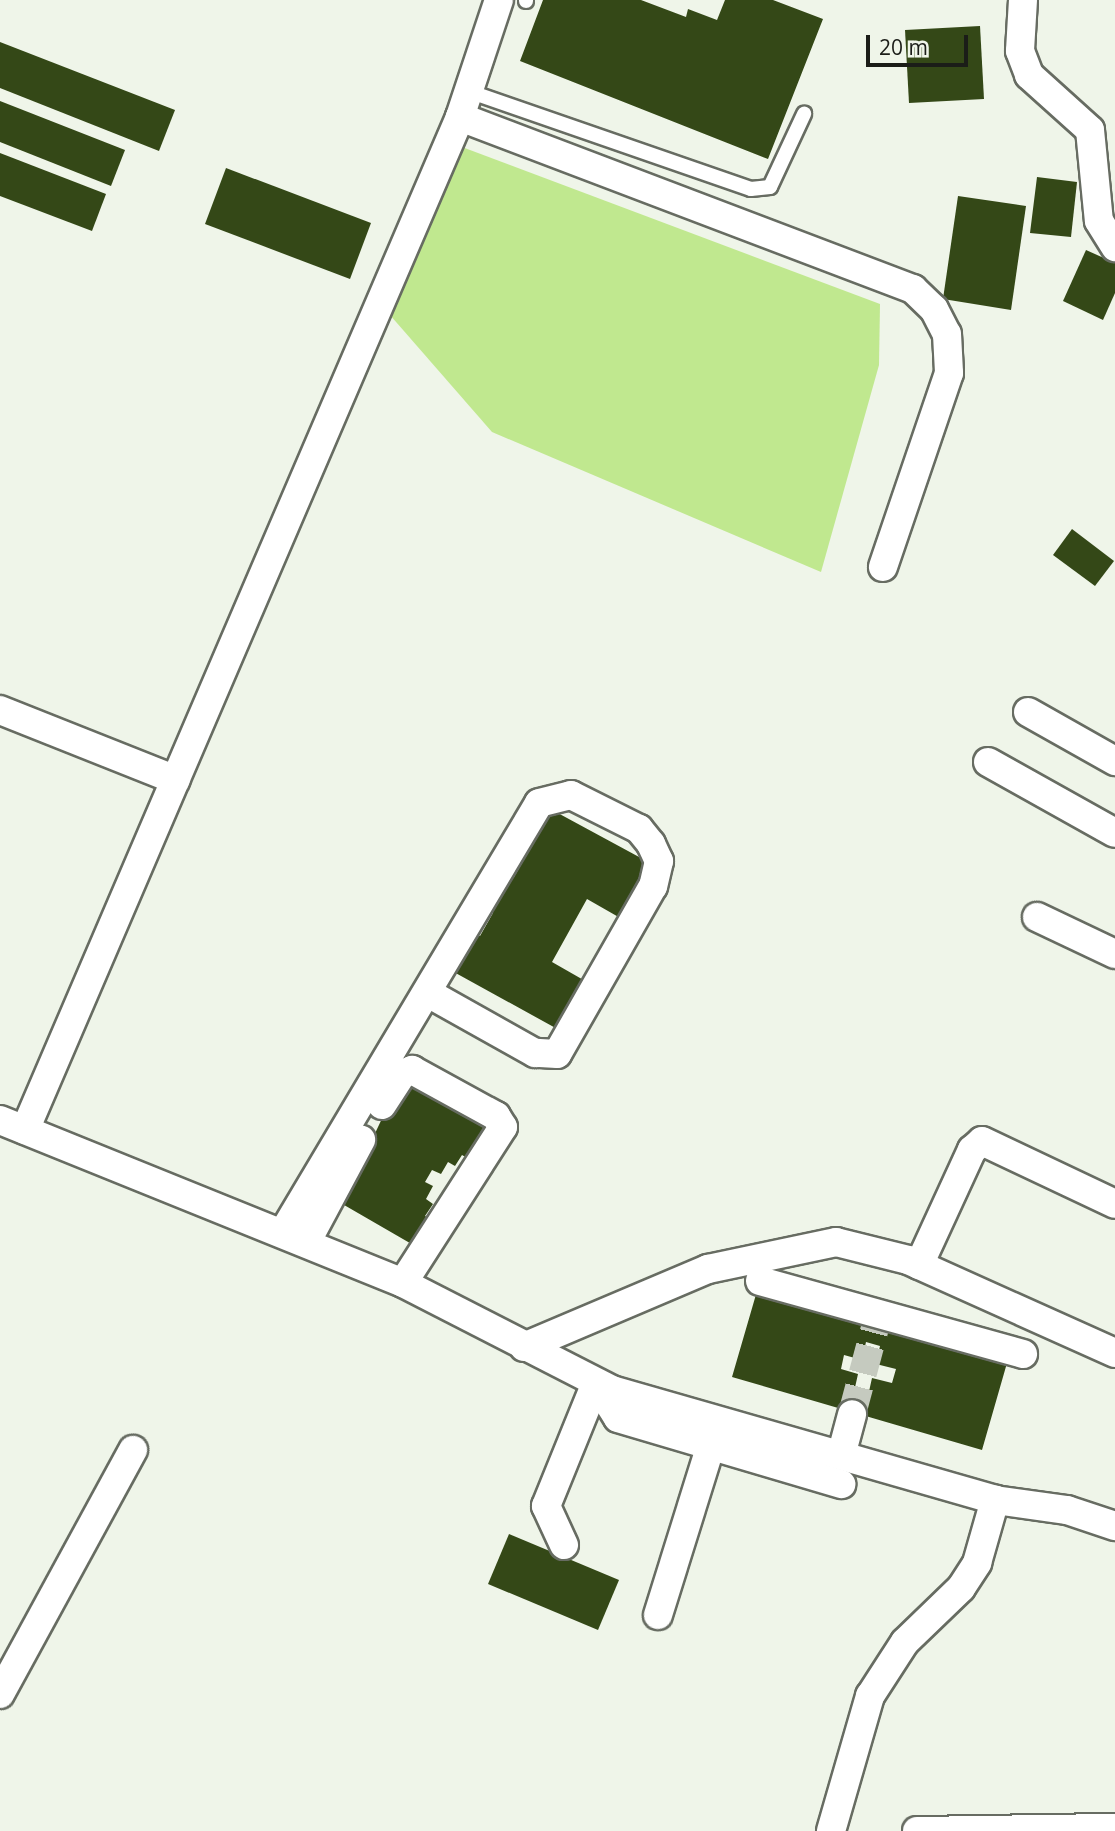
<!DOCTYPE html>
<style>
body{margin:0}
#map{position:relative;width:1115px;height:1831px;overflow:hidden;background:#eff5e9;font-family:"Open Sans",sans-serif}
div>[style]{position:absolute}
.green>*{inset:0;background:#c0e88f}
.building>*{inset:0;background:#344817}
.minor-tunnel>*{height:28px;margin-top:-14px;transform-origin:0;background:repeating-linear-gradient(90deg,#c5cabf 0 28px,transparent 0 42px)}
.roads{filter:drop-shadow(2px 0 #676c62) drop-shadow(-2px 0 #676c62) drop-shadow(0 2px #676c62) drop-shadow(0 -2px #676c62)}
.service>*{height:14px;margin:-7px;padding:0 7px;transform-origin:7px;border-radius:7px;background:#fff}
.minor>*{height:28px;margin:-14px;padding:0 14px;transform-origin:14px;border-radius:14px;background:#fff}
span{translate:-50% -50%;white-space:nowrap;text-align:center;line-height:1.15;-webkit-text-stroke:7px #eff5e9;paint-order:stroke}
.scale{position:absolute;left:866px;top:35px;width:102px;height:32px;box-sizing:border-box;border:4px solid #1b1d18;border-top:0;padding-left:9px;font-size:21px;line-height:24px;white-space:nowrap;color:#1b1d18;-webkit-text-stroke:5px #eff5e9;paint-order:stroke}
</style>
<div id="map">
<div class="green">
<div style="clip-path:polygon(462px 147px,880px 304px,879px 365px,821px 572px,492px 432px,383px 307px)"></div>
</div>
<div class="building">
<div style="clip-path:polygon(543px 0,641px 0,686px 17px,688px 9px,717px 20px,725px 0,773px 0,823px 19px,768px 159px,520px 61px)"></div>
<div style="clip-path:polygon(980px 26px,984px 99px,909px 103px,905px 30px)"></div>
<div style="clip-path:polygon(0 42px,175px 110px,159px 151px,0 88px)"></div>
<div style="clip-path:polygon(0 101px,125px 150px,111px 186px,0 142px)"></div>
<div style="clip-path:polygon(0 153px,106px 194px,92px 231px,0 196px)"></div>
<div style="clip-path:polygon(226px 168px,371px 223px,350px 279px,205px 224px)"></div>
<div style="clip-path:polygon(1037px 177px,1077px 182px,1071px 237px,1030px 233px)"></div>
<div style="clip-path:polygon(958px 196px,1026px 206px,1011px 310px,943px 299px)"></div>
<div style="clip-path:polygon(1086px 250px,1115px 263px,1115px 293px,1103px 320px,1063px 301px)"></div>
<div style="clip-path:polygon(1072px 529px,1114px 561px,1095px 586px,1053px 555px)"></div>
<div style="clip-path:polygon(543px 805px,652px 864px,622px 919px,587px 899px,552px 962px,587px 982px,561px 1031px,452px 971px,473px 933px,480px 936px,493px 913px,486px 909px,506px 873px,514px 877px,526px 856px,518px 851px)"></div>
<div style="clip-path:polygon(413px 1079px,488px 1123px,467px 1158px,462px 1155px,455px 1166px,448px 1162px,441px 1174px,432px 1170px,425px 1182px,433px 1186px,426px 1199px,433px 1204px,425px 1216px,431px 1219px,415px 1246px,332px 1198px,363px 1159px,393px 1095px)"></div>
<div style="clip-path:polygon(evenodd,757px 1291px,1007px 1363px,982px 1450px,732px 1377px,757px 1291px,866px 1342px,880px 1346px,876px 1364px,896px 1369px,892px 1383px,872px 1378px,868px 1396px,854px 1392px,858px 1374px,841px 1369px,844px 1355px,862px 1360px,866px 1342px)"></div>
<div style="clip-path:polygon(509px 1534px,619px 1580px,598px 1630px,488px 1584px)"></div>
</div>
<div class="minor-tunnel">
<div style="left:852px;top:1414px;width:93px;rotate:-75.1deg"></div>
</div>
<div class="roads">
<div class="service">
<div style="left:526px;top:1px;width:1px;rotate:-90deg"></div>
<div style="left:468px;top:91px;width:299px;rotate:19.1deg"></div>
<div style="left:751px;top:189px;width:19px;rotate:-6deg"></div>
<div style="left:770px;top:187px;width:81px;rotate:-65deg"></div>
</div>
<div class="minor">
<div style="left:1023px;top:0;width:51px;rotate:93.4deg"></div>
<div style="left:1020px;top:51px;width:26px;rotate:69deg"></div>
<div style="left:1029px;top:75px;width:82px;rotate:42deg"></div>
<div style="left:1090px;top:130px;width:91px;rotate:84.4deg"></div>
<div style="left:1099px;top:221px;width:31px;rotate:58deg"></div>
<div style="left:460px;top:117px;width:485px;rotate:20.8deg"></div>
<div style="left:913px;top:289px;width:29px;rotate:44deg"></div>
<div style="left:934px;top:309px;width:28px;rotate:63deg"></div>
<div style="left:947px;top:334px;width:39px;rotate:87deg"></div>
<div style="left:949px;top:373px;width:205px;rotate:108.8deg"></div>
<div style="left:0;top:710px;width:189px;rotate:21.7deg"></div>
<div style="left:1028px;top:712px;width:100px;rotate:29.4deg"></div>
<div style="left:988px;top:762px;width:145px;rotate:29.2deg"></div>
<div style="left:1037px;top:917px;width:86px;rotate:25.4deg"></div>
<div style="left:382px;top:1105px;width:37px;rotate:-57deg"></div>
<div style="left:402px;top:1074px;width:11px;rotate:-22deg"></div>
<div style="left:412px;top:1070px;width:96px;rotate:28.7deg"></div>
<div style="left:496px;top:1116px;width:13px;rotate:58deg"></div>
<div style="left:503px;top:1127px;width:185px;rotate:122.7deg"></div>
<div style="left:0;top:1120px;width:435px;rotate:22deg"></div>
<div style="left:403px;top:1283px;width:235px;rotate:27.1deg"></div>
<div style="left:612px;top:1390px;width:398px;rotate:16deg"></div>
<div style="left:995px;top:1500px;width:73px;rotate:7.9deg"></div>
<div style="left:1067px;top:1510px;width:51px;rotate:18.4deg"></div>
<div style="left:25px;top:1130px;width:1102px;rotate:-66.76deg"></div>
<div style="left:460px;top:117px;width:123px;rotate:-71.6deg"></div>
<div style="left:284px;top:1231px;width:498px;rotate:-59.2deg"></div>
<div style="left:539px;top:803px;width:33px;rotate:-14deg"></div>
<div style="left:571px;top:795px;width:76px;rotate:26.6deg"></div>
<div style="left:639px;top:829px;width:19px;rotate:51deg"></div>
<div style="left:651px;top:844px;width:19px;rotate:65deg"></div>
<div style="left:659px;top:861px;width:26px;rotate:103deg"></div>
<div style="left:653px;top:886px;width:193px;rotate:119.7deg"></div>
<div style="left:557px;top:1054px;width:22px;rotate:-177deg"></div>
<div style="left:535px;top:1053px;width:120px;rotate:-150.7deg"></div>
<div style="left:307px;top:1241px;width:115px;rotate:-61.9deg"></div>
<div style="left:919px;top:1265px;width:127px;rotate:-65.3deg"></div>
<div style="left:972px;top:1150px;width:13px;rotate:-42deg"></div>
<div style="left:982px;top:1141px;width:147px;rotate:25.3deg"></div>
<div style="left:760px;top:1281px;width:273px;rotate:15.5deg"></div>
<div style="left:524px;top:1347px;width:200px;rotate:-23deg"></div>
<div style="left:708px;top:1269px;width:131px;rotate:-11.9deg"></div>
<div style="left:836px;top:1242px;width:74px;rotate:14deg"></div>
<div style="left:908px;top:1260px;width:227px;rotate:24.2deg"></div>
<div style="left:596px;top:1383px;width:41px;rotate:57.8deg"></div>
<div style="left:618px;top:1418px;width:233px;rotate:16.5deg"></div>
<div style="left:842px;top:1452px;width:39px;rotate:-75deg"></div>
<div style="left:564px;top:1545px;width:43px;rotate:-114.8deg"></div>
<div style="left:546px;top:1506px;width:133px;rotate:-67.9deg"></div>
<div style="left:658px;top:1615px;width:178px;rotate:-72.7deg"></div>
<div style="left:0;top:1694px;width:278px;rotate:-61.4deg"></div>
<div style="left:831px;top:1831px;width:141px;rotate:-73.9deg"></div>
<div style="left:870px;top:1696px;width:64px;rotate:-57.1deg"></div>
<div style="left:905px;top:1642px;width:78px;rotate:-44deg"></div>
<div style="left:961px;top:1588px;width:30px;rotate:-57deg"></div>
<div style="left:977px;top:1563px;width:66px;rotate:-74.1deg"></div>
<div style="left:917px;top:1831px;width:198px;rotate:-0.9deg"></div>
</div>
</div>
<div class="scale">20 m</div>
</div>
